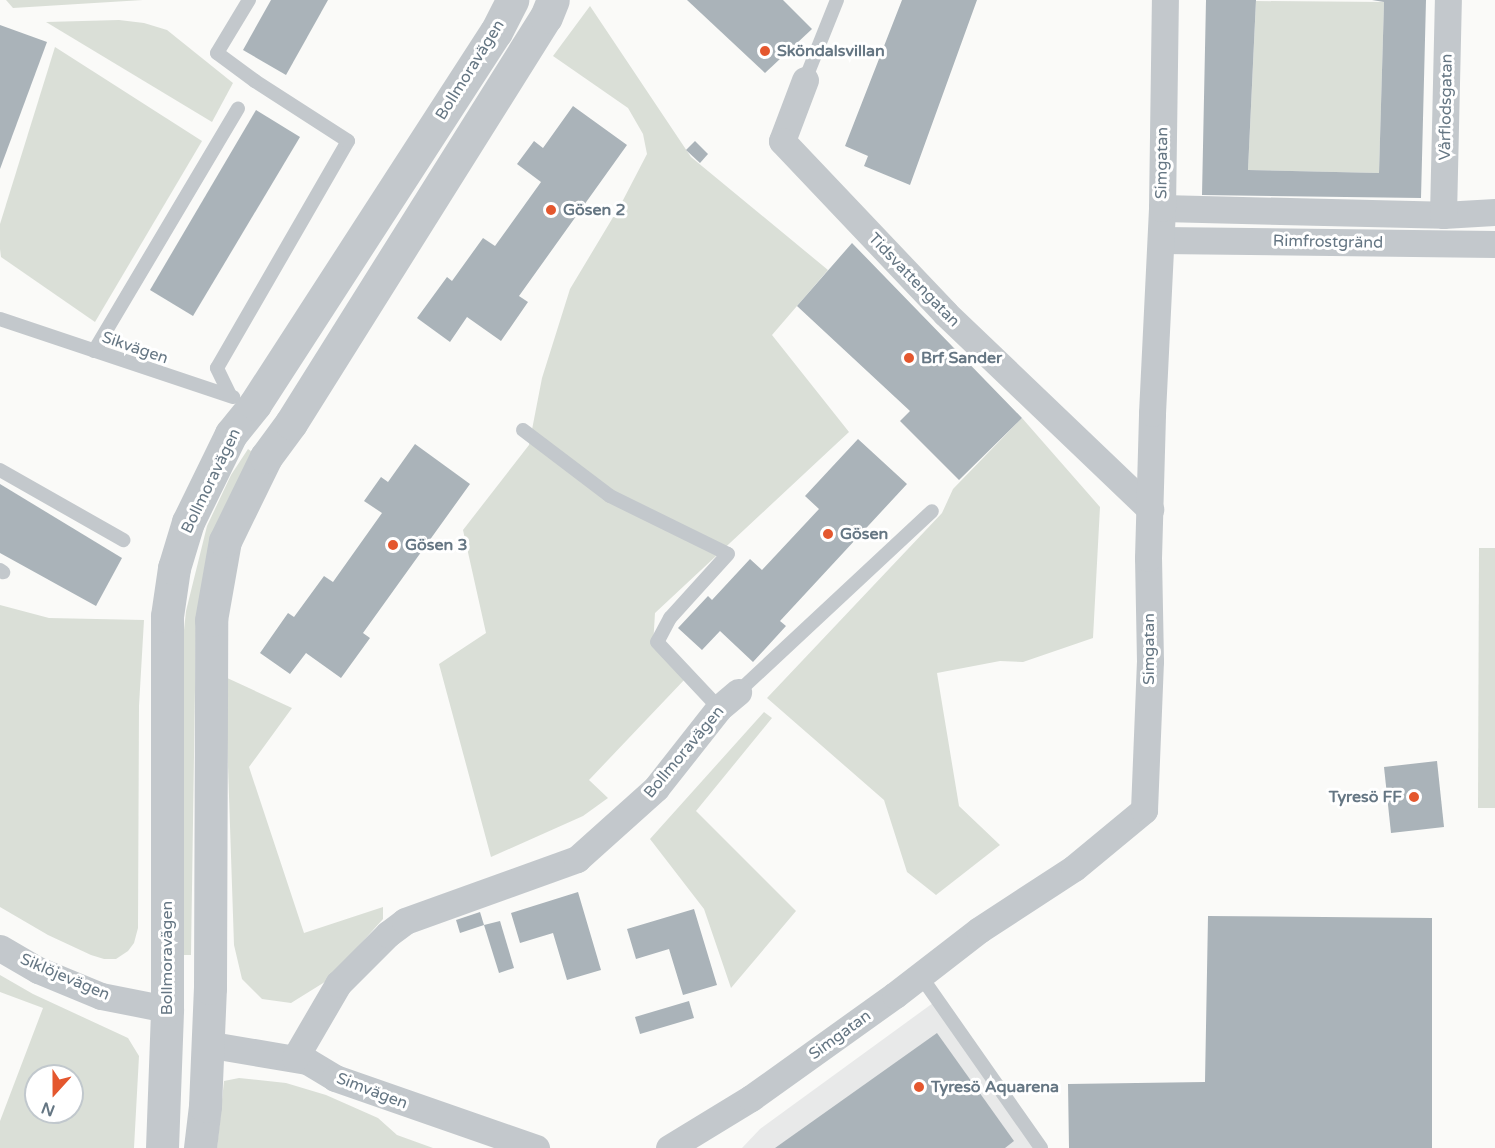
<!DOCTYPE html>
<meta charset="utf-8">
<style>
body{margin:0}
#map{position:relative;width:1495px;height:1148px;overflow:hidden;background:#fafaf8;font-family:"Varela Round",sans-serif}
div>[style]{position:absolute}
.built>*{inset:0;background:#e8e9e9}
.green>*{inset:0;background:#dadfd7}
.building>*{inset:0;background:#aab3b9}
.service>*{height:14px;margin:-7px;padding:0 7px;transform-origin:7px;border-radius:7px;background:#c3c8cc}
.minor>*{height:27px;margin:-13.5px;padding:0 13.5px;transform-origin:13.5px;border-radius:13.5px;background:#c3c8cc}
.tertiary>*{height:33px;margin:-16.5px;padding:0 16.5px;transform-origin:16.5px;border-radius:16.5px;background:#c3c8cc}
.dots>*{width:16px;height:16px;translate:-50% -50%;box-sizing:border-box;border:3px solid #fff;border-radius:50%}
span{translate:-50% -50%;white-space:nowrap;text-align:center;line-height:1.15;-webkit-text-stroke:6px #fff;paint-order:stroke}
.poi-label{font-size:16px;color:#657683;font-weight:700}
.left{translate:0 -50%;text-align:left}
.right{translate:-100% -50%;text-align:right}
.street-label{font-size:16px;color:#657683}
.north{position:absolute;left:24px;top:1064px;width:60px;height:60px;box-sizing:border-box;background:#fff;border:2px solid #c1c8cd;border-radius:50%;rotate:201deg;font-size:16px;font-weight:700;line-height:24px;text-align:center;color:#657683}
.north::after{content:'';display:block;margin:auto;width:21px;height:27px;background:#e4572e;clip-path:polygon(50% 0,100% 100%,50% 72%,0 100%)}
</style>
<div id="map">
<div class="built">
<div style="clip-path:polygon(933px 1003px,1043px 1148px,742px 1148px,760px 1129px)"></div>
</div>
<div class="green">
<div style="clip-path:polygon(6px 0,143px 0,13px 8px)"></div>
<div style="clip-path:polygon(1256px 1px,1384px 2px,1379px 173px,1248px 170px)"></div>
<div style="clip-path:polygon(590px 6px,691px 157px,828px 270px,772px 335px,849px 432px,655px 613px,653px 646px,685px 679px,589px 780px,608px 798px,583px 816px,491px 857px,439px 664px,486px 633px,463px 530px,529px 445px,542px 378px,570px 289px,621px 204px,647px 154px,643px 134px,628px 108px,553px 56px)"></div>
<div style="clip-path:polygon(119px 20px,144px 23px,167px 30px,233px 83px,212px 122px,46px 22px)"></div>
<div style="clip-path:polygon(55px 47px,202px 141px,95px 322px,1px 257px,0 249px,0 224px)"></div>
<div style="clip-path:polygon(1022px 418px,1100px 507px,1093px 638px,1023px 662px,1000px 661px,937px 673px,959px 806px,1000px 845px,936px 895px,907px 872px,884px 800px,767px 698px,942px 513px,953px 489px)"></div>
<div style="clip-path:polygon(248px 449px,255px 454px,196px 623px,191px 955px,180px 955px,182px 649px,186px 611px,207px 526px,231px 475px)"></div>
<div style="clip-path:polygon(1479px 548px,1495px 548px,1495px 808px,1478px 808px)"></div>
<div style="clip-path:polygon(0 605px,49px 618px,144px 620px,139px 706px,138px 928px,134px 943px,128px 951px,116px 959px,104px 959px,91px 955px,48px 935px,0 907px)"></div>
<div style="clip-path:polygon(225px 677px,292px 708px,249px 767px,304px 933px,383px 907px,383px 919px,328px 980px,291px 1003px,262px 999px,242px 979px,234px 945px)"></div>
<div style="clip-path:polygon(764px 712px,772px 718px,696px 811px,796px 911px,731px 988px,704px 909px,650px 839px)"></div>
<div style="clip-path:polygon(evenodd,0 975px,33px 994px,128px 1038px,139px 1056px,134px 1148px,0 1148px,0 1121px,43px 1008px,0 992px,0 975px,36px 1076px,72px 1076px,72px 1112px,36px 1112px,36px 1076px)"></div>
<div style="clip-path:polygon(239px 1078px,286px 1083px,326px 1095px,378px 1118px,397px 1135px,433px 1148px,217px 1148px,224px 1081px)"></div>
</div>
<div class="building">
<div style="clip-path:polygon(271px 0,328px 0,286px 75px,243px 50px)"></div>
<div style="clip-path:polygon(687px 0,783px 0,812px 29px,765px 73px)"></div>
<div style="clip-path:polygon(902px 0,977px 0,910px 185px,864px 166px,868px 156px,845px 146px)"></div>
<div style="clip-path:polygon(1206px 0,1256px 0,1248px 170px,1379px 173px,1384px 2px,1372px 0,1426px 0,1421px 198px,1202px 195px)"></div>
<div style="clip-path:polygon(0 25px,47px 42px,0 169px)"></div>
<div style="clip-path:polygon(573px 106px,627px 145px,519px 296px,528px 302px,501px 341px,467px 317px,450px 342px,417px 318px,447px 277px,452px 281px,483px 238px,495px 246px,541px 182px,517px 164px,534px 141px,543px 148px)"></div>
<div style="clip-path:polygon(256px 110px,300px 137px,193px 316px,150px 290px)"></div>
<div style="clip-path:polygon(695px 141px,708px 154px,700px 163px,686px 150px)"></div>
<div style="clip-path:polygon(852px 243px,1022px 418px,959px 480px,900px 421px,910px 411px,797px 306px)"></div>
<div style="clip-path:polygon(858px 439px,907px 484px,780px 621px,786px 626px,753px 662px,720px 631px,702px 650px,678px 628px,708px 596px,712px 600px,750px 559px,762px 570px,819px 509px,805px 496px)"></div>
<div style="clip-path:polygon(415px 444px,470px 484px,363px 633px,370px 638px,341px 678px,306px 653px,290px 674px,260px 653px,288px 613px,294px 617px,324px 576px,333px 582px,382px 513px,364px 501px,381px 477px,388px 482px)"></div>
<div style="clip-path:polygon(0 484px,122px 558px,96px 606px,0 553px)"></div>
<div style="clip-path:polygon(1437px 761px,1444px 827px,1391px 833px,1384px 767px)"></div>
<div style="clip-path:polygon(578px 892px,601px 970px,567px 980px,553px 933px,520px 943px,511px 913px)"></div>
<div style="clip-path:polygon(694px 909px,717px 985px,683px 995px,669px 949px,636px 959px,627px 929px)"></div>
<div style="clip-path:polygon(480px 912px,484px 925px,460px 933px,456px 920px)"></div>
<div style="clip-path:polygon(1208px 916px,1432px 918px,1432px 1148px,1069px 1148px,1068px 1084px,1205px 1082px)"></div>
<div style="clip-path:polygon(500px 921px,514px 968px,499px 973px,484px 925px)"></div>
<div style="clip-path:polygon(689px 1001px,694px 1018px,640px 1034px,635px 1017px)"></div>
<div style="clip-path:polygon(937px 1033px,1014px 1141px,1005px 1148px,775px 1148px)"></div>
</div>
<div class="service">
<div style="left:805px;top:80px;width:86px;rotate:-68.2deg"></div>
<div style="left:0;top:319px;width:246px;rotate:18.5deg"></div>
<div style="left:94px;top:351px;width:282px;rotate:-59.3deg"></div>
<div style="left:230px;top:395px;width:30px;rotate:-116deg"></div>
<div style="left:217px;top:368px;width:262px;rotate:-60deg"></div>
<div style="left:348px;top:141px;width:111px;rotate:-147.2deg"></div>
<div style="left:255px;top:81px;width:47px;rotate:-143.6deg"></div>
<div style="left:217px;top:53px;width:62px;rotate:-58.9deg"></div>
<div style="left:523px;top:430px;width:109px;rotate:37.2deg"></div>
<div style="left:610px;top:496px;width:131px;rotate:26.2deg"></div>
<div style="left:728px;top:554px;width:86px;rotate:132.2deg"></div>
<div style="left:670px;top:618px;width:27px;rotate:118deg"></div>
<div style="left:657px;top:642px;width:91px;rotate:46.8deg"></div>
<div style="left:0;top:470px;width:142px;rotate:29.6deg"></div>
<div style="left:0;top:570px;width:4px;rotate:34deg"></div>
<div style="left:738px;top:692px;width:265px;rotate:-43deg"></div>
<div style="left:920px;top:975px;width:211px;rotate:55deg"></div>
</div>
<div class="minor">
<div style="left:805px;top:80px;width:65px;rotate:110.7deg"></div>
<div style="left:782px;top:141px;width:237px;rotate:46.5deg"></div>
<div style="left:945px;top:313px;width:284px;rotate:43.7deg"></div>
<div style="left:1162px;top:208px;width:281px;rotate:1.4deg"></div>
<div style="left:1443px;top:215px;width:52px;rotate:-3.3deg"></div>
<div style="left:1443px;top:215px;width:215px;rotate:-88.7deg"></div>
<div style="left:1161px;top:240px;width:334px;rotate:0.7deg"></div>
<div style="left:0;top:948px;width:44px;rotate:30.1deg"></div>
<div style="left:38px;top:970px;width:68px;rotate:22.4deg"></div>
<div style="left:101px;top:996px;width:67px;rotate:11.1deg"></div>
<div style="left:206px;top:1044px;width:102px;rotate:9.6deg"></div>
<div style="left:307px;top:1061px;width:33px;rotate:31deg"></div>
<div style="left:335px;top:1078px;width:213px;rotate:19.2deg"></div>
<div style="left:295px;top:1058px;width:86px;rotate:-59.8deg"></div>
<div style="left:338px;top:984px;width:71px;rotate:-45deg"></div>
<div style="left:388px;top:934px;width:21px;rotate:-37deg"></div>
<div style="left:405px;top:921px;width:183px;rotate:-19.8deg"></div>
<div style="left:577px;top:859px;width:106px;rotate:-41.9deg"></div>
<div style="left:656px;top:788px;width:102px;rotate:-51.8deg"></div>
<div style="left:719px;top:708px;width:25px;rotate:-40deg"></div>
<div style="left:669px;top:1148px;width:96px;rotate:-31.4deg"></div>
<div style="left:751px;top:1098px;width:177px;rotate:-35.6deg"></div>
<div style="left:895px;top:995px;width:106px;rotate:-37.7deg"></div>
<div style="left:979px;top:930px;width:113px;rotate:-33.1deg"></div>
<div style="left:1074px;top:868px;width:91px;rotate:-39.6deg"></div>
<div style="left:1144px;top:810px;width:149px;rotate:-87.7deg"></div>
<div style="left:1150px;top:661px;width:103px;rotate:-91.1deg"></div>
<div style="left:1148px;top:558px;width:145px;rotate:-88.4deg"></div>
<div style="left:1152px;top:413px;width:205px;rotate:-87.2deg"></div>
<div style="left:1162px;top:208px;width:208px;rotate:-89.2deg"></div>
</div>
<div class="tertiary">
<div style="left:162px;top:1148px;width:139px;rotate:-87.9deg"></div>
<div style="left:167px;top:1009px;width:393px;rotate:-90deg"></div>
<div style="left:167px;top:616px;width:49px;rotate:-81.7deg"></div>
<div style="left:174px;top:568px;width:48px;rotate:-73.1deg"></div>
<div style="left:188px;top:522px;width:98px;rotate:-64deg"></div>
<div style="left:231px;top:434px;width:38px;rotate:-51deg"></div>
<div style="left:255px;top:404px;width:443px;rotate:-57.1deg"></div>
<div style="left:496px;top:32px;width:36px;rotate:-63deg"></div>
<div style="left:200px;top:1148px;width:42px;rotate:-83.2deg"></div>
<div style="left:205px;top:1106px;width:118px;rotate:-87.6deg"></div>
<div style="left:210px;top:988px;width:368px;rotate:-89.8deg"></div>
<div style="left:211px;top:620px;width:80px;rotate:-80deg"></div>
<div style="left:225px;top:541px;width:93px;rotate:-64deg"></div>
<div style="left:266px;top:457px;width:42px;rotate:-53.7deg"></div>
<div style="left:291px;top:423px;width:479px;rotate:-57.9deg"></div>
<div style="left:546px;top:17px;width:18px;rotate:-68deg"></div>
</div>
<div class="dots">
<div style="left:765px;top:51px;background:#e4572e"></div>
<div style="left:551px;top:210px;background:#e4572e"></div>
<div style="left:909px;top:358px;background:#e4572e"></div>
<div style="left:828px;top:534px;background:#e4572e"></div>
<div style="left:393px;top:545px;background:#e4572e"></div>
<div style="left:1414px;top:797px;background:#e4572e"></div>
<div style="left:919px;top:1087px;background:#e4572e"></div>
</div>
<div class="poi-label">
<span class="left" style="left:777px;top:51px">Sköndalsvillan</span>
<span class="left" style="left:563px;top:210px">Gösen 2</span>
<span class="left" style="left:921px;top:358px">Brf Sander</span>
<span class="left" style="left:840px;top:534px">Gösen</span>
<span class="left" style="left:405px;top:545px">Gösen 3</span>
<span class="right" style="left:1402px;top:797px">Tyresö FF</span>
<span class="left" style="left:931px;top:1087px">Tyresö Aquarena</span>
</div>
<div class="street-label">
<span style="left:470px;top:70px;rotate:-58deg">Bollmoravägen</span>
<span style="left:1446px;top:107px;rotate:-89deg">Vårflodsgatan</span>
<span style="left:1162px;top:163px;rotate:-89deg">Simgatan</span>
<span style="left:1328px;top:242px;rotate:1deg">Rimfrostgränd</span>
<span style="left:914px;top:280px;rotate:46deg">Tidsvattengatan</span>
<span style="left:135px;top:348px;rotate:19deg">Sikvägen</span>
<span style="left:211px;top:481px;rotate:-64deg">Bollmoravägen</span>
<span style="left:1149px;top:649px;rotate:-90deg">Simgatan</span>
<span style="left:684px;top:752px;rotate:-50deg">Bollmoravägen</span>
<span style="left:167px;top:958px;rotate:-90deg">Bollmoravägen</span>
<span style="left:65px;top:977px;rotate:23deg">Siklöjevägen</span>
<span style="left:840px;top:1035px;rotate:-36deg">Simgatan</span>
<span style="left:372px;top:1091px;rotate:21deg">Simvägen</span>
</div>
<div class="north">N</div>
</div>
